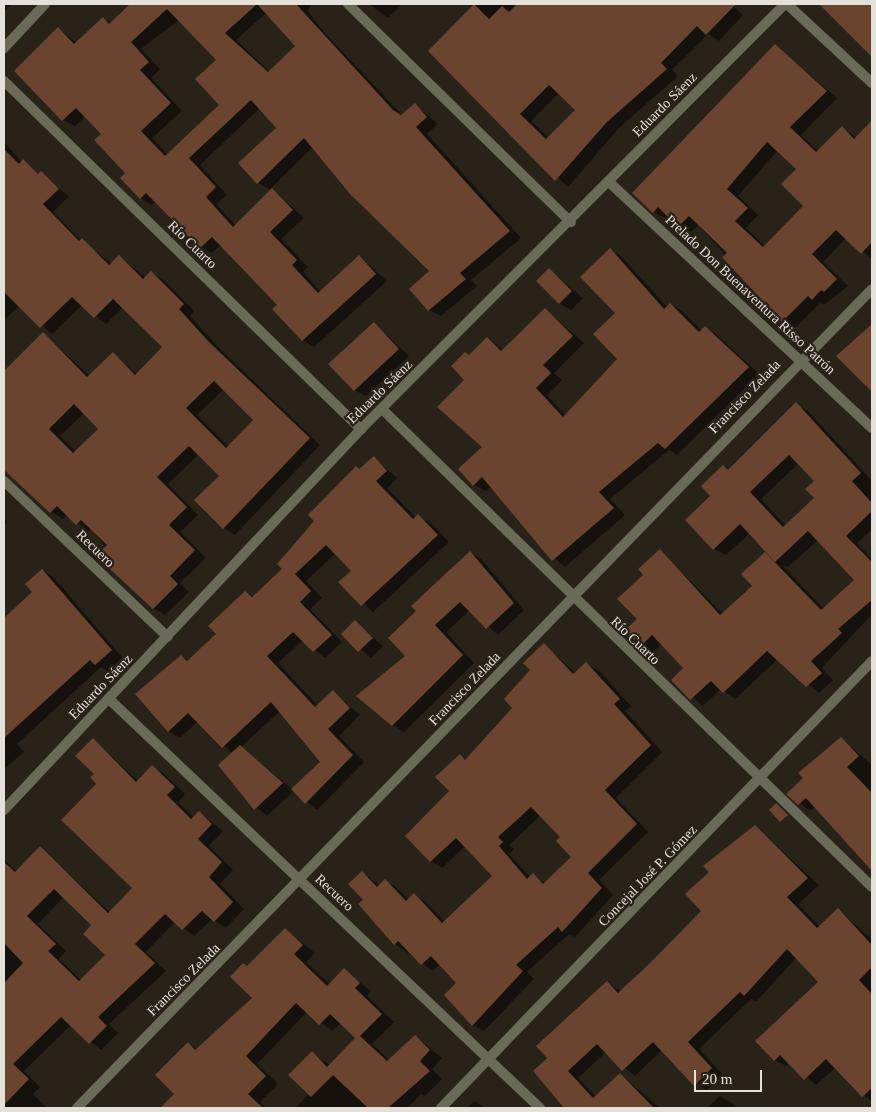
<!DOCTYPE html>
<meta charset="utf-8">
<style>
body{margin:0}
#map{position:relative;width:876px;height:1112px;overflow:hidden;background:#282219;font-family:"Times New Roman",serif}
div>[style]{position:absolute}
.shadow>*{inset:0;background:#0007}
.building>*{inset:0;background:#6b4430}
.street>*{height:10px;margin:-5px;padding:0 5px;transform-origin:5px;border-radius:5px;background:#696a58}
span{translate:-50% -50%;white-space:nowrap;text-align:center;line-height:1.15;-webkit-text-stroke:4.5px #282219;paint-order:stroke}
.street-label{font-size:14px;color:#e4e0da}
.frame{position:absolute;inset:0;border:5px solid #e4e0da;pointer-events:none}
.scale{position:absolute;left:694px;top:1070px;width:68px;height:22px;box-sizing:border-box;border:2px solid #e4e0da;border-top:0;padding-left:6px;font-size:15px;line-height:18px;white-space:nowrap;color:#e4e0da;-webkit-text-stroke:4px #282219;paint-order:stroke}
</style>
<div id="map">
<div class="shadow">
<div style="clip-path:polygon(4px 4px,12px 4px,4px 11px)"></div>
<div style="clip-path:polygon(evenodd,132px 4px,311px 4px,308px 11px,323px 31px,403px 116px,415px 105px,438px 124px,427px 134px,521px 238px,471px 280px,477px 286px,441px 316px,429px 310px,431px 271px,313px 147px,271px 188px,304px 218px,281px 239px,308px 267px,303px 272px,321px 292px,359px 256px,387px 281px,314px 347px,303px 340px,274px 309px,279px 305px,221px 245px,212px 253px,201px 247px,156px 201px,152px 205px,140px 198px,103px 134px,86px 116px,75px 126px,63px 120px,59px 29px,77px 43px,103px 18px,111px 23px,132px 4px,266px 13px,297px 46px,270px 72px,236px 40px,266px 13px,132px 4px,179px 20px,218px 60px,221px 105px,168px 155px,152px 138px,182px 111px,151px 78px,160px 69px,141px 49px,179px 20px,132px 4px,260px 108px,278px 128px,258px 183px,271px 190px,236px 226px,216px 204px,227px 195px,200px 165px,260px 108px)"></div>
<div style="clip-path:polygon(369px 4px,402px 4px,388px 18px)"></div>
<div style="clip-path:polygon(evenodd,476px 4px,731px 4px,743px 15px,719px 41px,708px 34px,672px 70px,678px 76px,619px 128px,568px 187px,429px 51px,476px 4px,559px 93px,576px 110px,549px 138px,531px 121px,559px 93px)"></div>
<div style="clip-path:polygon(821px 4px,872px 4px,872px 55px)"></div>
<div style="clip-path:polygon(evenodd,775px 45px,837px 98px,801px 135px,819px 152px,842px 128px,857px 138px,868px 126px,872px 129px,872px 259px,846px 238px,823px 262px,848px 286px,824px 305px,820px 303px,795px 328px,750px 289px,753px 285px,698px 225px,691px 232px,668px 215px,665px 218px,653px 212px,775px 45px,778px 150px,797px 169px,805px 206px,765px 246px,746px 228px,758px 215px,738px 196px,778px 150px)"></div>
<div style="clip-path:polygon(evenodd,4px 142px,22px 162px,69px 196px,53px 212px,82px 241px,112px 264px,119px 256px,146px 278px,151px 273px,163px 279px,194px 311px,190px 316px,221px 350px,320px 445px,235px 535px,224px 528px,221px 476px,199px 454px,168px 484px,198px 515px,180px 532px,206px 558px,180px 583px,189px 592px,165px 615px,153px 608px,91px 528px,88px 531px,67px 514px,63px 519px,51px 512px,4px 467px,4px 373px,44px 334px,90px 376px,113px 354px,137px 374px,164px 347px,123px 307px,106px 324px,82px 305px,52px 334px,19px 306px,4px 320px,4px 142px,224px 389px,255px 420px,229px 447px,197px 415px,224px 389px,4px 142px,84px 413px,100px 429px,76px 452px,60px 436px,84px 413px)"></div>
<div style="clip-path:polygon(610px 250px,622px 257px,667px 307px,670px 304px,682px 311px,702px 331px,706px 328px,717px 335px,759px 374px,677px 455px,669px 450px,610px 499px,625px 515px,565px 567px,539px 545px,492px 486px,486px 491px,474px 485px,484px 447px,466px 380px,470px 356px,487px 338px,504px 350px,545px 309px,584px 343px,554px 373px,562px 380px,547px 395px,566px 416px,619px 359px)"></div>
<div style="clip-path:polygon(550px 270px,583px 298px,571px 310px,559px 303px)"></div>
<div style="clip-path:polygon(374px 323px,409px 356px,366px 396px,354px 390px)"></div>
<div style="clip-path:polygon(872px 324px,872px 392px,837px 356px)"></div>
<div style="clip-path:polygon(evenodd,796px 404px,808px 411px,872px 481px,872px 529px,857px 543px,872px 559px,872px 614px,822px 668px,833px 680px,819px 693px,778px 659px,735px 699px,721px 689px,703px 706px,672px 680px,685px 668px,662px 644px,653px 652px,642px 645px,638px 620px,645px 575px,660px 550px,723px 614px,753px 586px,766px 553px,771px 557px,750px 533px,726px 555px,714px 549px,712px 496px,724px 466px,730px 470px,796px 404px,799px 463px,815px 481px,816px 498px,786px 526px,761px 499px,799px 463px,796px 404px,818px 540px,855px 580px,824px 609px,782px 565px,788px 567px,818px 540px)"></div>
<div style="clip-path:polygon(evenodd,374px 458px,397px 478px,387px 488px,416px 518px,430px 522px,449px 542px,373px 612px,340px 582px,352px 571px,336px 553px,306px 581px,322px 598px,310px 609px,342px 642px,325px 658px,303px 640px,278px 663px,318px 706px,333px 692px,360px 715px,339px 736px,364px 762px,317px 810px,294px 791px,267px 816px,239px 792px,232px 753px,198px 721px,180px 738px,168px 731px,181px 656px,189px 660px,217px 634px,246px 593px,254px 597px,283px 569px,374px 458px,280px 711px,321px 762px,293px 790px,241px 747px,280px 711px)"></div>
<div style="clip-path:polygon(4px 518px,7px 522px,4px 525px)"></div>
<div style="clip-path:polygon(470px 553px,481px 559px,524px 610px,498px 635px,470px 610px,446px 632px,474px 663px,404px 732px,393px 725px,418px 611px)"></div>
<div style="clip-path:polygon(42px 570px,53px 577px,122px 657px,108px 671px,101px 667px,17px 744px,24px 752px,4px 769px,4px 620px,34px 592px)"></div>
<div style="clip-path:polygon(355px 622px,383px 646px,371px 658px,343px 634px)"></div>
<div style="clip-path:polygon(evenodd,544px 645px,576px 673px,586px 664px,598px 670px,631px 706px,625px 711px,662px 752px,616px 798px,648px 832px,599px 880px,613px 895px,575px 937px,569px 934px,527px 972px,534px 979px,484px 1031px,473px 1025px,458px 983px,440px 964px,433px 971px,395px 944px,365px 900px,362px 872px,380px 886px,385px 881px,397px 888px,409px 900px,414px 895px,426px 902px,445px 922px,494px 876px,465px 846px,442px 868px,431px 861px,460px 756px,466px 760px,514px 708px,544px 645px,541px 815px,562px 837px,573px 858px,546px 883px,530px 877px,509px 854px,514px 849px,509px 845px,541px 815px)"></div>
<div style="clip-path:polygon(evenodd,93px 739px,138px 781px,152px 767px,163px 773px,185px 794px,178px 802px,194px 818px,200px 813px,223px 831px,209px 846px,233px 870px,220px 884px,244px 909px,226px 928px,212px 919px,194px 936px,175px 922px,146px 952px,166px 971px,109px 1024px,118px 1033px,101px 1050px,71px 1025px,24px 1071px,40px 1087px,33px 1094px,47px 1108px,4px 1108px,4px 860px,17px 872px,40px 848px,110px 912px,133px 888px,95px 774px,93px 739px,64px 897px,93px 925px,107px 955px,82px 981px,59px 959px,66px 951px,38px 924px,64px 897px)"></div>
<div style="clip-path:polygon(842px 739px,872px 765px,872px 868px,816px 806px,810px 811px,788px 794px)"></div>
<div style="clip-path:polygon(755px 826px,819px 885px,798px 904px,820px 927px,838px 909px,872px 940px,872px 1102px,835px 1068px,816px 1085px,790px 1063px,786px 1066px,774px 1060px,820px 982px,797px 957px,756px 1002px,751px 999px,699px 1049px,723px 1075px,706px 1091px,662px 1050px,635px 1076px,606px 1052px,578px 1078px,596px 1097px,620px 1074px,660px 1108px,566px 1108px,535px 1071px,608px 983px,621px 991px,703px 911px)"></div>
<div style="clip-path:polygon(285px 929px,315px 953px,306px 962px,330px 985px,344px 970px,371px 991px,367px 996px,394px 1022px,372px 1044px,389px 1060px,415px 1036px,442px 1058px,432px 1069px,442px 1079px,425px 1096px,421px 1094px,407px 1108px,295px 1108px,309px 1094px,312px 1053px,330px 1065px,357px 1038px,341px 1023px,332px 1031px,307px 1012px,257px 1064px,278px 1084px,260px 1102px,266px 1108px,176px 1108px,168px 1101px,176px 1094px,188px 1044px,197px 1049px,254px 998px,248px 967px)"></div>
<div style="clip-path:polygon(720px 1096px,732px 1103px,737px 1108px,707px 1108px)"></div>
<div style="clip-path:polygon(474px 1101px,486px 1108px,467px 1108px)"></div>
</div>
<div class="building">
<div style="clip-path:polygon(evenodd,130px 4px,296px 4px,393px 110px,401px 115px,415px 103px,427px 117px,416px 127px,510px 231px,460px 273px,466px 279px,428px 311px,409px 289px,429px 271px,350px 194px,304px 138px,257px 184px,238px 163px,276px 128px,251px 100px,189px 158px,216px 187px,206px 197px,233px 227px,272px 188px,293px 210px,270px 232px,297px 260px,292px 265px,318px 293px,359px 255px,376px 274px,302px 341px,272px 309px,277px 305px,212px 237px,200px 248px,146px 193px,140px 199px,120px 178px,125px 173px,94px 140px,101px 134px,76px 108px,62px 121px,14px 71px,58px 27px,74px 44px,103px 17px,109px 24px,130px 4px,257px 4px,295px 46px,268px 72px,225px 33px,257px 4px,130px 4px,167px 9px,216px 60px,195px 79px,219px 105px,165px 156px,141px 131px,171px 103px,140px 70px,149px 62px,131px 42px,167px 9px)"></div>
<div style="clip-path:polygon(evenodd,474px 4px,489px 19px,502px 6px,509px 12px,517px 4px,736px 4px,706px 35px,697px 26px,661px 63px,667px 69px,607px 122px,555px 181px,428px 51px,474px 4px,549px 85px,575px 110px,546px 139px,520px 114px,549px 85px)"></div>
<div style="clip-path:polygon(819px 4px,872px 4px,872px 57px)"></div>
<div style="clip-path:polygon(evenodd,775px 44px,827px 91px,790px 127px,816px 152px,842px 126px,854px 139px,872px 120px,872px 242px,861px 254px,836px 230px,812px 254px,837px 279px,824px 292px,821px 290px,812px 300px,808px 296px,782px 322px,722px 257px,727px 253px,689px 216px,678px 227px,658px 207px,653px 213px,632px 193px,775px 44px,767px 142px,796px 169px,781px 184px,803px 206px,763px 247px,735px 221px,748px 208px,727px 189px,767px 142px)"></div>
<div style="clip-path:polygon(evenodd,4px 149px,19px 164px,23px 159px,38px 174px,41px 171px,59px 189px,43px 204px,79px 241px,82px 238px,109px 265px,119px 255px,143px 279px,151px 271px,184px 304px,179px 309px,209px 342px,310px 438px,223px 529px,194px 500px,219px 476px,189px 446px,157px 477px,187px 507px,169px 525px,195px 550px,170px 576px,178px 584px,153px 609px,96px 556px,107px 545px,81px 520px,76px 525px,57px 506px,50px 513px,4px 470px,4px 371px,43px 332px,87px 377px,113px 352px,135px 375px,162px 347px,113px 299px,94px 318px,72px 297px,40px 328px,4px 292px,4px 149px,214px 381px,253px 420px,226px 448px,186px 408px,214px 381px,4px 149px,74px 404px,98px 429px,73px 453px,49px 429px,74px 404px)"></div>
<div style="clip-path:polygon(610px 248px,664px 309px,670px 303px,699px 332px,705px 326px,749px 367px,665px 449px,658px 443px,599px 492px,614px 508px,552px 561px,482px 477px,473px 486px,458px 469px,482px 447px,437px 407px,464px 380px,451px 366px,465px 352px,469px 355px,487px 337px,501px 351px,545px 308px,573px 336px,543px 365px,551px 373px,536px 388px,563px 417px,617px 359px,593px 334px,615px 313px,580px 277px)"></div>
<div style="clip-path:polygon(549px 268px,572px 291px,559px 304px,536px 281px)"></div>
<div style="clip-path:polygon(374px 322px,399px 349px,354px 391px,328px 364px)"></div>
<div style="clip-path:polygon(872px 324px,872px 392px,836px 356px)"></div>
<div style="clip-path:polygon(evenodd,796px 402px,861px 473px,852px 481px,872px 503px,872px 511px,846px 536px,872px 562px,872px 600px,838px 629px,842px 633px,811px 661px,822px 673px,806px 687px,767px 651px,723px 693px,711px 681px,690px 700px,671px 680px,683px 668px,652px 635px,641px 646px,625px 630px,637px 619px,617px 599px,643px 575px,638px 569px,660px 549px,720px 615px,752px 586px,741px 574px,765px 552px,821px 610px,854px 580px,808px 531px,775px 562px,740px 524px,713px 550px,685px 520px,710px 496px,701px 486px,723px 465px,728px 470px,796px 402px,789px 455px,814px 481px,805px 489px,814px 498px,783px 527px,750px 492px,789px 455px)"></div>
<div style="clip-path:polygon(374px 456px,387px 471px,376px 481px,413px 519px,418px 514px,438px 535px,361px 606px,338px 582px,351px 571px,326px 545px,295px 574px,311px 591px,300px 602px,332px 635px,313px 652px,293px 632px,267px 656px,315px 707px,333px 690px,350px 708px,328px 729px,353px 755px,305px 804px,291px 789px,320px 762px,271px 702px,222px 748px,188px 713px,168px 732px,135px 694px,181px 655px,187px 661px,216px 634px,208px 626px,245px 591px,252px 597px,282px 569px,277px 564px,314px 521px,308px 515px,356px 466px,359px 469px)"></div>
<div style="clip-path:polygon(470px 551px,514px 603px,486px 629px,460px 602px,435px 625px,463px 655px,392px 726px,356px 696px,405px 656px,388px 638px,416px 611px,411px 606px)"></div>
<div style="clip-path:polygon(42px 569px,112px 650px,95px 665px,90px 660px,4px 738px,4px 618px,32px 592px,25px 584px)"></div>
<div style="clip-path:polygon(355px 620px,373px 638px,358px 652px,341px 634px)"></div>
<div style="clip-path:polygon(evenodd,544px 643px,573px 674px,586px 662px,620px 699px,614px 704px,651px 745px,605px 790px,637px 824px,588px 873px,602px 888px,562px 932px,558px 927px,516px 965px,523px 971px,472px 1026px,444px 995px,456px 983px,431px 956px,421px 965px,398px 941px,394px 945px,358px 904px,363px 900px,348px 884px,362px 871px,377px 887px,385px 879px,406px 901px,414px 893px,442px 923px,492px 876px,456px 838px,430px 862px,405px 836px,449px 791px,435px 777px,460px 754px,465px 760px,512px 708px,504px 699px,530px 670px,523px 663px,544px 643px,531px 807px,560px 837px,556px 841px,571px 857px,543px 884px,533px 873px,527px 879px,499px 846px,503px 842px,498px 837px,531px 807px)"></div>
<div style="clip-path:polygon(841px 737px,859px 756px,847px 767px,872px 793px,872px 871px,806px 798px,798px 805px,786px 794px,803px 778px,798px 773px)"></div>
<div style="clip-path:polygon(evenodd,93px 738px,136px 782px,152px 765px,175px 787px,167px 795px,191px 819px,199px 811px,212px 824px,198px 839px,222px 862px,209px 877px,233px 902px,214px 922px,202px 911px,182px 930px,165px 914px,135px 944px,155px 963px,98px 1017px,107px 1026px,89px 1044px,61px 1017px,13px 1064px,29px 1079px,4px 1105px,4px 983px,23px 963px,4px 943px,4px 862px,15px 872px,40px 846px,108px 913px,132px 888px,61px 820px,96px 784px,90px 777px,94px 774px,75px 756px,93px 738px,54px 889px,91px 925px,83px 934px,105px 955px,79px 981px,48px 951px,56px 944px,27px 916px,54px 889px)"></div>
<div style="clip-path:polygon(240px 745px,283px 783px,254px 810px,218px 765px)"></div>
<div style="clip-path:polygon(776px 803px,788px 815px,780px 822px,769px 810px)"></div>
<div style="clip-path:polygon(755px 825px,808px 878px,787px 897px,817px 928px,838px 908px,872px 945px,872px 967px,859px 980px,872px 994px,872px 1088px,862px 1097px,826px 1059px,804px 1080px,780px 1055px,774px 1061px,755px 1041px,818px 982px,787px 949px,744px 996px,740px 992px,688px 1042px,712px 1068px,694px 1086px,653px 1042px,622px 1071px,597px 1044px,568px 1071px,593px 1098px,620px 1073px,654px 1108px,564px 1108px,533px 1071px,547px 1058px,536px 1046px,607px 981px,618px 993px,651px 962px,701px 911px,685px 894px,709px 872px,703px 866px)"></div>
<div style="clip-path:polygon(285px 928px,303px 945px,294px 954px,327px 986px,344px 968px,360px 983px,355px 988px,382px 1014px,360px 1036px,387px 1061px,415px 1035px,430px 1050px,420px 1061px,430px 1071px,388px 1108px,368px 1108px,333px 1075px,311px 1097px,288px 1075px,312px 1051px,327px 1067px,355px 1038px,330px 1014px,319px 1025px,296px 1003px,246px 1056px,266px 1076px,248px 1094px,263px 1108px,160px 1108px,174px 1094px,155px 1075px,188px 1042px,195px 1050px,252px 998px,230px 977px,243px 963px,247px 966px)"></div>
</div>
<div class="street">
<div style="left:348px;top:4px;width:312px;rotate:44.4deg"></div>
<div style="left:787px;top:4px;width:116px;rotate:42.9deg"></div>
<div style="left:4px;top:48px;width:60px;rotate:-47deg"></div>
<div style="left:4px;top:81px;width:499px;rotate:44.3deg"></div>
<div style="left:609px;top:182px;width:360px;rotate:43.1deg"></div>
<div style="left:383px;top:410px;width:683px;rotate:44.29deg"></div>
<div style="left:4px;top:481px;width:226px;rotate:43.6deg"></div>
<div style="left:109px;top:699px;width:594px;rotate:43.5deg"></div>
<div style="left:4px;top:810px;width:522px;rotate:-46.86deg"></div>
<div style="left:361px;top:429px;width:600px;rotate:-45.07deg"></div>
<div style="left:77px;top:1108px;width:1141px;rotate:-45.85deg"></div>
<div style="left:441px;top:1108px;width:621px;rotate:-46.04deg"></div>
</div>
<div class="street-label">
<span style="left:665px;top:105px;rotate:-45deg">Eduardo Sáenz</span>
<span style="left:192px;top:245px;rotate:44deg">Río Cuarto</span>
<span style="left:750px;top:295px;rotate:43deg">Prelado Don Buenaventura Risso Patrón</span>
<span style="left:380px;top:392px;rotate:-44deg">Eduardo Sáenz</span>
<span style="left:745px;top:397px;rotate:-46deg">Francisco Zelada</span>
<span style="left:95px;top:549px;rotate:44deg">Recuero</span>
<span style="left:635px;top:641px;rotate:44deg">Río Cuarto</span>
<span style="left:101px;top:687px;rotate:-46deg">Eduardo Sáenz</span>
<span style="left:465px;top:689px;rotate:-46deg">Francisco Zelada</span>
<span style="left:648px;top:876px;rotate:-46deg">Concejal José P. Gómez</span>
<span style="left:334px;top:893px;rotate:43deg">Recuero</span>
<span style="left:184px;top:980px;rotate:-45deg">Francisco Zelada</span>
</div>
<div class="frame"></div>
<div class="scale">20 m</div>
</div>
